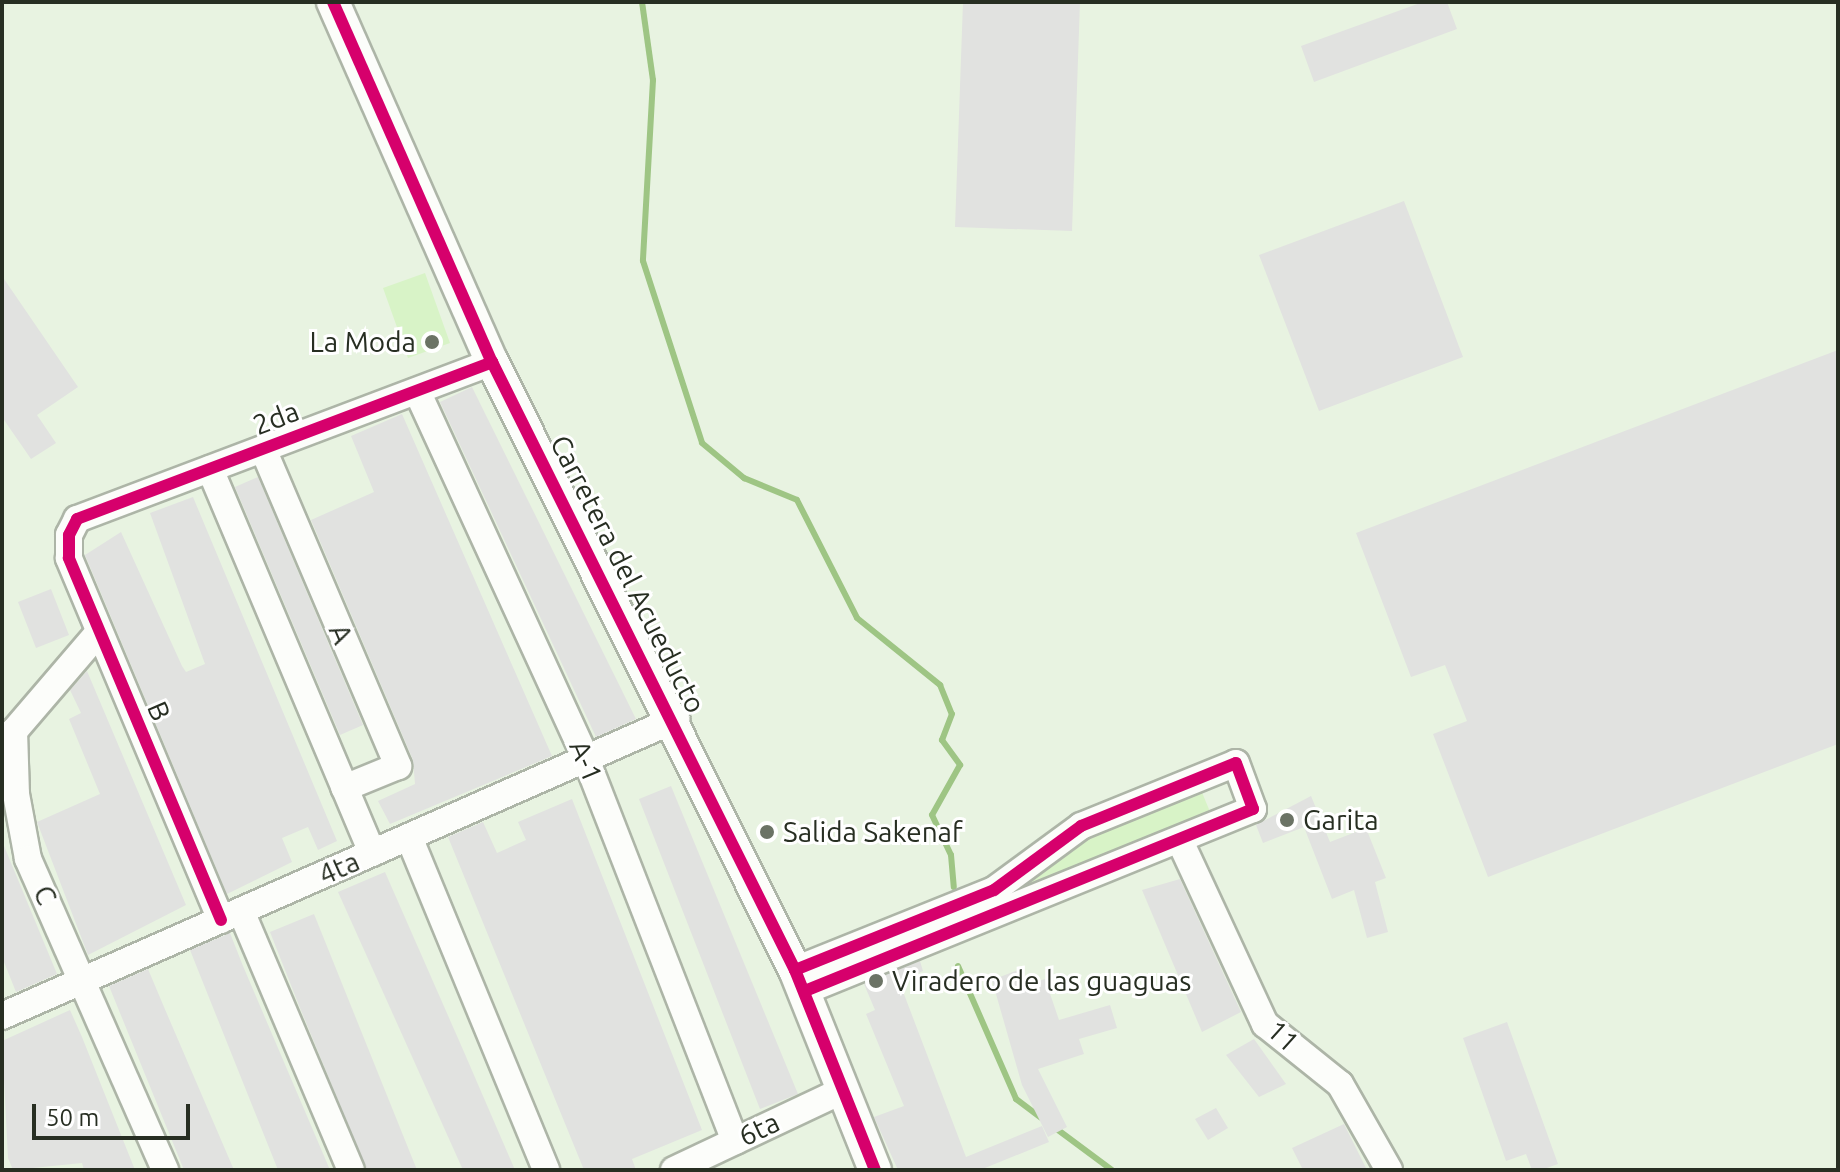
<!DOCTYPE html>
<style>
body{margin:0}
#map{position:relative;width:1840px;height:1172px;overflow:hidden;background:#e8f3e1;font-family:Ubuntu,sans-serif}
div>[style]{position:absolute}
.green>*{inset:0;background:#d8f3c7}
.stream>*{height:6px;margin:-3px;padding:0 3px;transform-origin:3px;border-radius:3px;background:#9ec584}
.building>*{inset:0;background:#e1e2e0}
.roads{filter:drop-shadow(2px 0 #adb5a7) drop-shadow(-2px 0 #adb5a7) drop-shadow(0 2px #adb5a7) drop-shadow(0 -2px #adb5a7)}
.minor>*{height:26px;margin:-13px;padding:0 13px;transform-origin:13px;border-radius:13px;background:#fcfdfa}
.tertiary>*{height:32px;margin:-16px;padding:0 16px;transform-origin:16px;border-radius:16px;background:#fcfdfa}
.cycleway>*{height:12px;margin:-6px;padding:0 6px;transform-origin:6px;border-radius:6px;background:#d6006c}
.dots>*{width:22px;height:22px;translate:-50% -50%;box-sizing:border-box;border:4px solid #fff;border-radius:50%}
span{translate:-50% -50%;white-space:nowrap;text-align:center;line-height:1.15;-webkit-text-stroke:6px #fff;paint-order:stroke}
.poi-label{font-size:28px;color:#272e22}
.right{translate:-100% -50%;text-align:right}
.left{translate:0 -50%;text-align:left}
.street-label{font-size:28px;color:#272e22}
.frame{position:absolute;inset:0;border:4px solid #272e22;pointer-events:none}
.scale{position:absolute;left:32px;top:1104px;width:158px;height:36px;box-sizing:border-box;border:4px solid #272e22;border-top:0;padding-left:10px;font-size:24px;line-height:28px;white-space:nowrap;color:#272e22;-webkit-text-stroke:6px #fff;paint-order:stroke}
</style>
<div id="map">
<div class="green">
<div style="clip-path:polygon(425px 273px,450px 343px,408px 358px,383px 288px)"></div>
<div style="clip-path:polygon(1201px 790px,1213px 819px,1027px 885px,1089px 833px)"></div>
</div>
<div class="stream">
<div style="left:642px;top:2px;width:79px;rotate:82deg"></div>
<div style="left:653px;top:80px;width:181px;rotate:93.2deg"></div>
<div style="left:643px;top:261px;width:191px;rotate:72deg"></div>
<div style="left:702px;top:443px;width:55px;rotate:39.8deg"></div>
<div style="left:744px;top:478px;width:57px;rotate:22.5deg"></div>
<div style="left:797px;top:500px;width:132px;rotate:63deg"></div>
<div style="left:857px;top:618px;width:107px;rotate:38.9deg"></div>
<div style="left:940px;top:685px;width:31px;rotate:68deg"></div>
<div style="left:952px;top:714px;width:28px;rotate:111deg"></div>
<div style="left:942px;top:740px;width:31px;rotate:54deg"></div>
<div style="left:960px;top:765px;width:57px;rotate:119.2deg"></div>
<div style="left:932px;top:815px;width:44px;rotate:64.6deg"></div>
<div style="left:951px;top:855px;width:32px;rotate:85deg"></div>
<div style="left:958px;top:966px;width:145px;rotate:66.4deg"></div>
<div style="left:1016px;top:1099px;width:31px;rotate:37deg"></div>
<div style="left:1054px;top:1127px;width:72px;rotate:36.6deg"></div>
</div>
<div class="building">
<div style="clip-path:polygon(963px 2px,1080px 2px,1072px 231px,955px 227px)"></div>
<div style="clip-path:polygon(1423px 2px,1447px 2px,1457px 29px,1314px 82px,1301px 46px)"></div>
<div style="clip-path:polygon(1404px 201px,1463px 357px,1319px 411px,1259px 255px)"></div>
<div style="clip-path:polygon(2px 276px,78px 387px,37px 415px,56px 443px,31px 459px,2px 417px)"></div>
<div style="clip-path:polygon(1838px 350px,1838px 744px,1488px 877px,1433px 734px,1467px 721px,1445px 665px,1411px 677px,1356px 533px)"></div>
<div style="clip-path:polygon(472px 387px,636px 719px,596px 737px,440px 402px)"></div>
<div style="clip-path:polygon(402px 414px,552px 756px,390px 824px,378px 801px,415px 784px,413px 760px,311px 520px,374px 492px,351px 436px)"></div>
<div style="clip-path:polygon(258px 477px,363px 725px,340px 735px,235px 487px)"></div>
<div style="clip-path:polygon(193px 497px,337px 841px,318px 850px,308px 827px,282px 838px,292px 862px,227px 894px,85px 555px,121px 532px,182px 666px,186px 672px,205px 664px,150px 513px)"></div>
<div style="clip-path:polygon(51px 589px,69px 635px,36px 648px,18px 602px)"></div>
<div style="clip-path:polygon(87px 671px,186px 905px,88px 955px,37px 822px,100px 794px,69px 719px,81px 713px,70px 690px)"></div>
<div style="clip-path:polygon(671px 786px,798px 1094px,760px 1109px,639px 799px)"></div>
<div style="clip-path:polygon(1311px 796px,1330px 842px,1366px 828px,1386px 878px,1375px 882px,1388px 932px,1367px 938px,1354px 890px,1332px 899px,1304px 827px,1263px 843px,1256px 825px)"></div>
<div style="clip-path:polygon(572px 799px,702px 1130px,632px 1159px,636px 1170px,584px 1170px,448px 837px,483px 822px,497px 853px,526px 840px,518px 822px)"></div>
<div style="clip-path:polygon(2px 841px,57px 974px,16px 992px,2px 957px)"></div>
<div style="clip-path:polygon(385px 872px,464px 1052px,515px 1170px,463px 1170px,338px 892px)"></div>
<div style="clip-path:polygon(1180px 879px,1241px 1012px,1202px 1032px,1142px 890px)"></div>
<div style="clip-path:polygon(314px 914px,347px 996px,417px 1170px,367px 1170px,300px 1008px,270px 932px)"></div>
<div style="clip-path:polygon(230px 933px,243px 966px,330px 1170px,278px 1170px,190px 950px)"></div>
<div style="clip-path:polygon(920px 961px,923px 971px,899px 981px,966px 1157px,1042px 1126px,1049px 1142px,980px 1170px,898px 1170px,874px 1117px,904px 1106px,866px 1014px,875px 1010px,864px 984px)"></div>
<div style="clip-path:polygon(148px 969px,164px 1007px,234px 1170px,184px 1170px,109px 986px)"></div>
<div style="clip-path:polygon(1018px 970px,1023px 986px,1045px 979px,1059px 1020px,1110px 1005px,1117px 1028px,1079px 1039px,1084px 1054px,1038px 1069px,1067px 1127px,1048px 1137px,1022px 1085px,992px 980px)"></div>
<div style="clip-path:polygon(70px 1010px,82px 1037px,135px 1170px,84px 1170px,82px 1163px,13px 1170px,8px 1158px,2px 1041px)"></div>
<div style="clip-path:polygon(1507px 1022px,1558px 1164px,1541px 1170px,1532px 1170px,1526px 1154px,1506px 1161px,1463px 1038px)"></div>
<div style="clip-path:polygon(1254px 1039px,1286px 1084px,1259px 1097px,1226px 1055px)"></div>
<div style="clip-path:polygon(1216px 1108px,1228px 1128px,1208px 1140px,1195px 1119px)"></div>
<div style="clip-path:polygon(1344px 1124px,1367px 1170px,1303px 1170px,1292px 1148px)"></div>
</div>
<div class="roads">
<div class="minor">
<div style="left:417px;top:391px;width:405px;rotate:65.3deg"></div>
<div style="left:586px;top:759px;width:410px;rotate:68.7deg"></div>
<div style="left:263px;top:449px;width:345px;rotate:66.9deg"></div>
<div style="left:398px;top:766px;width:58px;rotate:157.8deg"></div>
<div style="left:210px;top:469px;width:417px;rotate:67.1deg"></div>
<div style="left:99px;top:632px;width:130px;rotate:130.6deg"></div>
<div style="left:14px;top:731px;width:63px;rotate:88.2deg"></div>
<div style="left:16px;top:794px;width:66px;rotate:79.5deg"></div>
<div style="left:28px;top:859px;width:340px;rotate:66.2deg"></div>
<div style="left:409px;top:837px;width:360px;rotate:67.6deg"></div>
<div style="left:1180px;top:841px;width:202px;rotate:65.1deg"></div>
<div style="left:1265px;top:1024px;width:96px;rotate:38.7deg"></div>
<div style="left:1340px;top:1084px;width:99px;rotate:60.3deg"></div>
<div style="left:241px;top:911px;width:281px;rotate:67deg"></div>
<div style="left:221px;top:920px;width:393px;rotate:-112.8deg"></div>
<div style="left:69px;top:558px;width:23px;rotate:-90deg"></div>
<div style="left:69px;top:535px;width:18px;rotate:-63deg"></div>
<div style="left:77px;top:519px;width:444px;rotate:-20.7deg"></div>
<div style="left:795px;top:970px;width:214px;rotate:-21.9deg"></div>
<div style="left:994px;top:890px;width:108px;rotate:-36.3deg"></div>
<div style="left:1081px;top:826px;width:167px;rotate:-22.1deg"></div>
<div style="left:1236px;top:763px;width:49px;rotate:69.7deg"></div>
<div style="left:1253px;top:809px;width:484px;rotate:157.9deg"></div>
<div style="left:2px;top:1016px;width:737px;rotate:-23.78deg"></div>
<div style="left:674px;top:1170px;width:189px;rotate:-25.3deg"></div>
</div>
<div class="tertiary">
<div style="left:333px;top:2px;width:394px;rotate:66.2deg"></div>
<div style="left:492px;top:362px;width:679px;rotate:63.51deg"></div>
<div style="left:795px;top:970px;width:215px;rotate:68.2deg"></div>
</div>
</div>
<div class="cycleway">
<div style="left:333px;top:2px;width:394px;rotate:66.2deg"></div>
<div style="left:492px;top:362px;width:679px;rotate:63.51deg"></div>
<div style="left:795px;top:970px;width:215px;rotate:68.2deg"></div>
<div style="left:221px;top:920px;width:393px;rotate:-112.8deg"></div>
<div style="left:69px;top:558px;width:23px;rotate:-90deg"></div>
<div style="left:69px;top:535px;width:18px;rotate:-63deg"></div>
<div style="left:77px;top:519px;width:444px;rotate:-20.7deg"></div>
<div style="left:795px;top:970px;width:214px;rotate:-21.9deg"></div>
<div style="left:994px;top:890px;width:108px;rotate:-36.3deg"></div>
<div style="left:1081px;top:826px;width:167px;rotate:-22.1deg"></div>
<div style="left:1236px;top:763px;width:49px;rotate:69.7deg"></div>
<div style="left:1253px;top:809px;width:484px;rotate:157.9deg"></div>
</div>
<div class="dots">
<div style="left:432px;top:342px;background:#6b7365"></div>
<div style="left:1287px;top:820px;background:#6b7365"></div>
<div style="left:767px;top:832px;background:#6b7365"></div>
<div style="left:876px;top:981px;background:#6b7365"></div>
</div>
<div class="poi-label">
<span class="right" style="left:416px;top:342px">La Moda</span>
<span class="left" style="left:1303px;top:820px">Garita</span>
<span class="left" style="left:783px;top:832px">Salida Sakenaf</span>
<span class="left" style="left:892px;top:981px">Viradero de las guaguas</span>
</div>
<div class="street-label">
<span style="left:276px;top:418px;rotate:-21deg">2da</span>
<span style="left:628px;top:574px;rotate:63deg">Carretera del Acueducto</span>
<span style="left:341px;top:634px;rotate:67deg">A</span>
<span style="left:159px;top:711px;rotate:67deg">B</span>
<span style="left:586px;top:761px;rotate:67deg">A-1</span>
<span style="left:339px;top:868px;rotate:-24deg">4ta</span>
<span style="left:45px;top:895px;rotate:64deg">C</span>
<span style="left:1283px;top:1036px;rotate:42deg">11</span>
<span style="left:759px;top:1129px;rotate:-25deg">6ta</span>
</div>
<div class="frame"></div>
<div class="scale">50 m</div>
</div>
